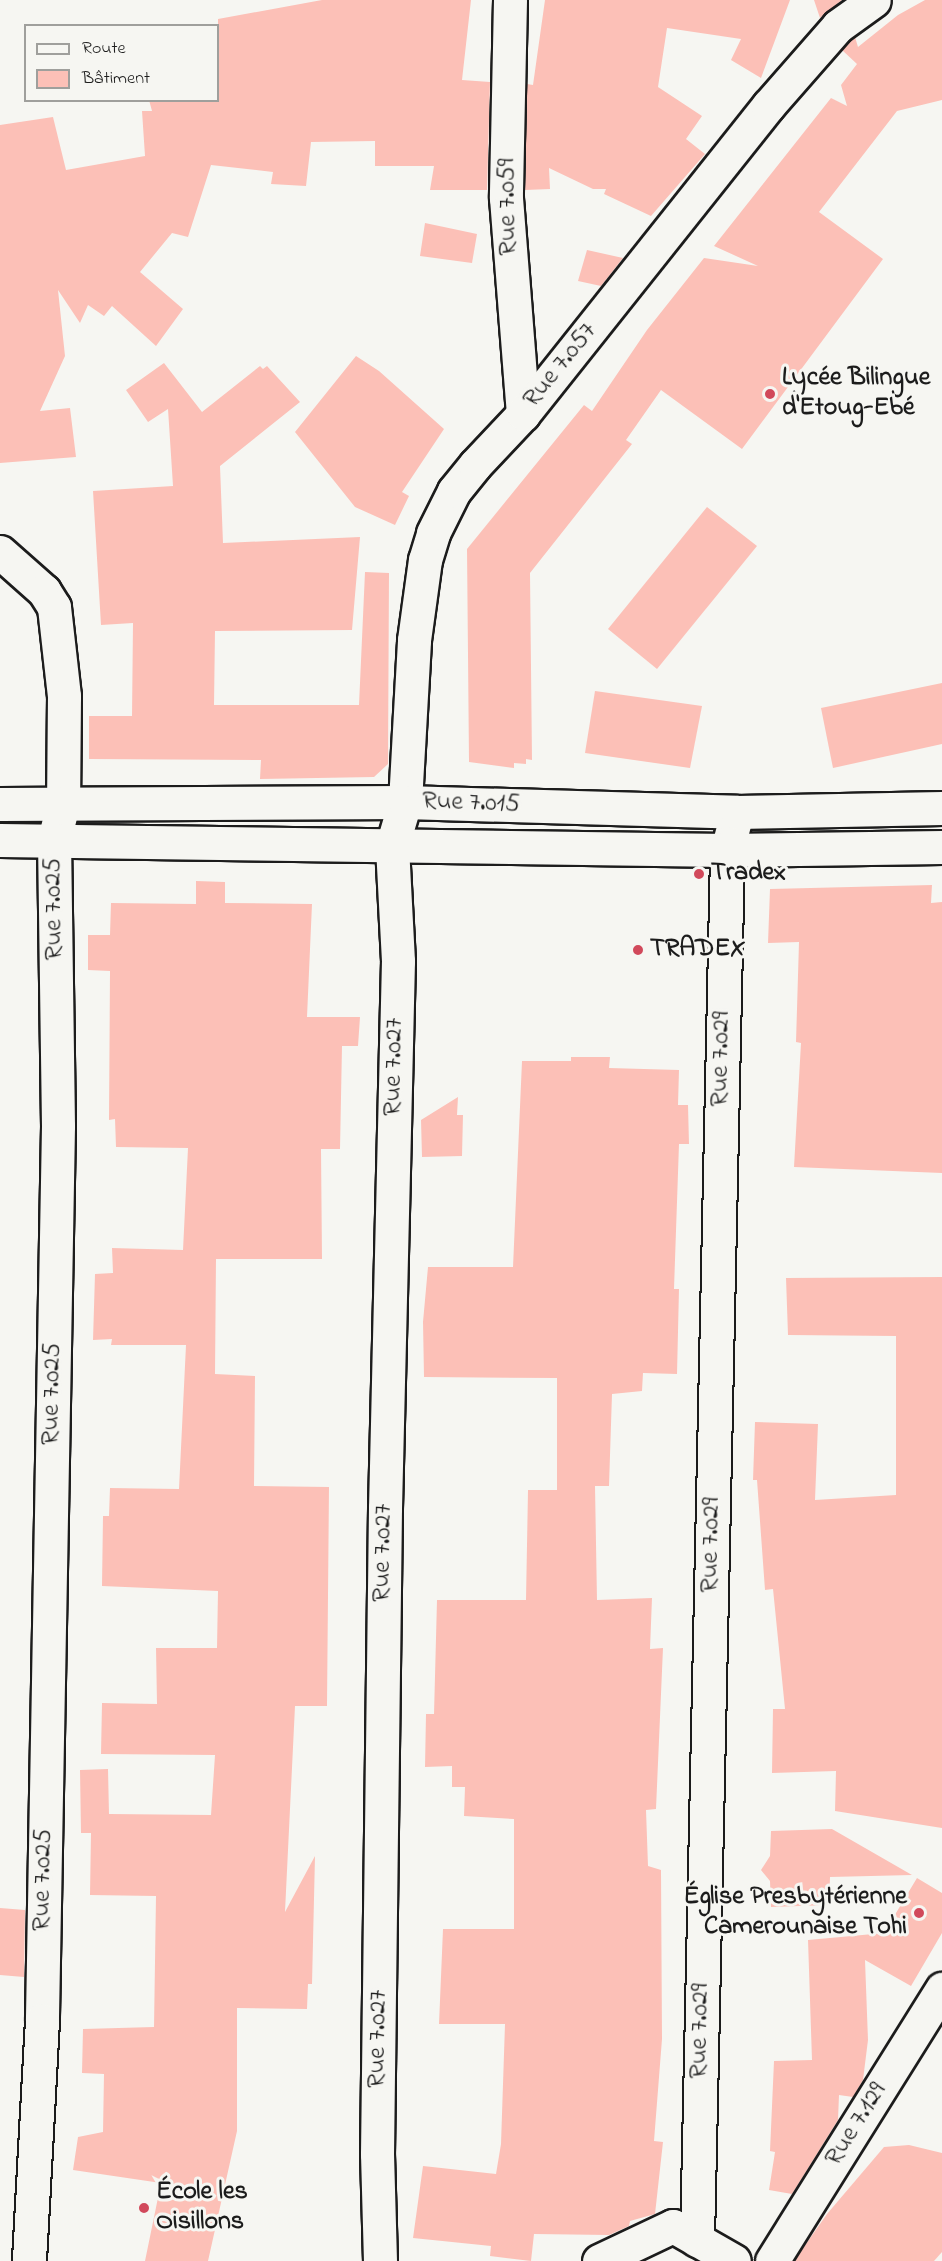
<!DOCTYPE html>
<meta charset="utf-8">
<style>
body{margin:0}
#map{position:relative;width:942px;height:2261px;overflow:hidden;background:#f6f6f2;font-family:"Indie Flower",sans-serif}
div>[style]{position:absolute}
.building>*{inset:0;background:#fcc0b7}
.roads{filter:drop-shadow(2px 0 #1c1c1c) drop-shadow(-2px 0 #1c1c1c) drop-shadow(0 2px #1c1c1c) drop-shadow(0 -2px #1c1c1c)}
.street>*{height:33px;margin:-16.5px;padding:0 16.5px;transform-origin:16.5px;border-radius:16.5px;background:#f6f6f2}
.secondary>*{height:33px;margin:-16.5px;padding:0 16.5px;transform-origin:16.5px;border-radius:16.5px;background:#f6f6f2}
.dots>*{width:16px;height:16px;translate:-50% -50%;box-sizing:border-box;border:3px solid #f6f6f2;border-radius:50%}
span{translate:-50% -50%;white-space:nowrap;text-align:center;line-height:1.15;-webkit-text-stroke:6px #f6f6f2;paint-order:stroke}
.street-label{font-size:26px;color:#1c1c1c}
.poi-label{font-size:26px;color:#1c1c1c;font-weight:700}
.left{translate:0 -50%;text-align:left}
.right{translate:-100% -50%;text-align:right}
.legend{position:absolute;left:24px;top:24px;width:195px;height:78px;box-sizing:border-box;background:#f6f6f2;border:2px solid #9f9f9c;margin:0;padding:8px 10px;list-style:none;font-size:18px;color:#1c1c1c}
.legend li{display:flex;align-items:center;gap:12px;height:30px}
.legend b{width:30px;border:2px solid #9f9f9c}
</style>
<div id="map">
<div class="building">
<div style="clip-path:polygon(322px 0,471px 0,462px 80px,490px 82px,487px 190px,430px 190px,434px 166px,375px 166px,375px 141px,311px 142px,306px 186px,271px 184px,273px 172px,211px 165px,188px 237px,172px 233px,140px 272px,183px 309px,156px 346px,112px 306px,104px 316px,88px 305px,80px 323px,58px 290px,65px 356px,40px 411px,70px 408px,76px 457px,0 463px,0 125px,53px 117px,66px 170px,145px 156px,142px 111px,152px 111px,149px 100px,218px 100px,218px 19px)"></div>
<div style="clip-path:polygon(545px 0,790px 0,761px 78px,731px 60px,741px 39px,667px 28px,658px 87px,702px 116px,686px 139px,705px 154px,651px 216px,604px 194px,606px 189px,593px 189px,549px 168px,550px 189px,525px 190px,527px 84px,533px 85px)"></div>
<div style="clip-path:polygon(814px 0,842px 0,820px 18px)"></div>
<div style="clip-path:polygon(925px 0,942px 0,942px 100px,897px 111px,819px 212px,883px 259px,742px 449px,661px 390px,626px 440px,632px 444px,530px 573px,532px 760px,526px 759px,526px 764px,514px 763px,514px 768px,469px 762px,467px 549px,584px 405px,592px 411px,647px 330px,704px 258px,758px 266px,714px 246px,831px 98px,847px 106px,841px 85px,857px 64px,842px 50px,855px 37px,858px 47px,898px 15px)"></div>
<div style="clip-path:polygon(425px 223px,477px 234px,472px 263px,420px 256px)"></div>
<div style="clip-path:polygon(587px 250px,623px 258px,601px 286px,578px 281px)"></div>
<div style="clip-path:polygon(356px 356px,379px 371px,444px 429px,402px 492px,409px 496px,395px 525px,355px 507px,295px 432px)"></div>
<div style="clip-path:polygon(164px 363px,202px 412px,260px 366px,263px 369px,267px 366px,300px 402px,220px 466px,223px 543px,360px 537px,352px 630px,215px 631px,214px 705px,359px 705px,365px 572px,389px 573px,388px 764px,374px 777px,260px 779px,261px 760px,89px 759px,89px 716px,132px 716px,133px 623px,101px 625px,93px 491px,173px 486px,168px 409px,148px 422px,126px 390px)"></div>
<div style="clip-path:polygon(707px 507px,757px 546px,657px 669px,608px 629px)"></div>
<div style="clip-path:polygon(942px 683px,942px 744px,833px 768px,821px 708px)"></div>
<div style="clip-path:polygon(595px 691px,702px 706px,690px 768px,585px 753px)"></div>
<div style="clip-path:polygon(196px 881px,225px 882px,225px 903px,312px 904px,307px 1017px,360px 1017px,358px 1046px,342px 1046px,340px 1149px,321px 1149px,322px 1259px,216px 1259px,215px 1374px,255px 1376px,254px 1486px,329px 1487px,327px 1706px,295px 1706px,285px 1912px,315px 1856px,312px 1984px,308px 1984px,307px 2009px,237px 2008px,237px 2131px,208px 2261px,145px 2261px,161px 2183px,73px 2170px,78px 2137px,103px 2132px,104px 2074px,82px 2073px,83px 2029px,154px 2027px,156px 1896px,90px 1895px,91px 1833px,81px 1833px,80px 1770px,108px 1769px,109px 1814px,211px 1815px,215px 1755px,101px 1754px,102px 1703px,157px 1704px,156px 1648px,217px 1648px,218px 1591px,102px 1586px,103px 1516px,109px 1516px,110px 1488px,179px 1489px,186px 1345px,111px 1345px,112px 1339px,93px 1340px,95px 1274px,113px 1273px,112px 1248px,183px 1250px,188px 1148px,116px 1147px,115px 1119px,109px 1120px,110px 971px,88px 970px,88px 935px,110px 935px,111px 903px,196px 904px)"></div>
<div style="clip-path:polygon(932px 885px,931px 903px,942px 902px,942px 1173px,794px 1167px,801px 1043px,796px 1042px,799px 942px,768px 943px,770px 889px)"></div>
<div style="clip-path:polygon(571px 1057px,610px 1057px,609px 1068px,679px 1070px,678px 1105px,688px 1105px,689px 1144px,679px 1144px,674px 1289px,679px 1289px,677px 1374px,643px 1373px,642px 1391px,612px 1394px,609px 1486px,595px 1486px,597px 1600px,652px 1598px,650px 1649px,663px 1648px,656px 1809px,646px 1810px,648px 1866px,661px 1870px,662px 2039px,654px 2141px,663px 2142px,655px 2214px,630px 2221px,629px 2226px,609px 2235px,534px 2234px,531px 2261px,490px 2256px,491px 2246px,413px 2238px,423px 2166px,496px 2174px,501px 2144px,505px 2024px,439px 2024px,443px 1929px,514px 1929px,514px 1819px,464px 1816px,465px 1787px,452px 1787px,452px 1766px,425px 1767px,426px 1714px,434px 1714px,437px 1600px,526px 1600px,528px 1490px,557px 1490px,557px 1378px,424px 1377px,423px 1322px,428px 1267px,513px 1267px,522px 1061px,571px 1061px)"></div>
<div style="clip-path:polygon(458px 1097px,457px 1115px,463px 1115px,462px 1156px,422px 1157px,421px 1120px)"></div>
<div style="clip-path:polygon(942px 1277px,942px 1828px,835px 1811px,836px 1771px,772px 1773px,773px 1709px,785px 1709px,773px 1589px,765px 1590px,757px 1480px,753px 1480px,755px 1422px,818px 1424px,815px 1500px,896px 1495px,896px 1336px,788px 1335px,786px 1278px)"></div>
<div style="clip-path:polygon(832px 1829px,912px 1875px,830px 1877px,829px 1905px,771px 1907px,770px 1881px,761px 1870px,770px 1856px,771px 1831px)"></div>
<div style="clip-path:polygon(917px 1878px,942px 1893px,942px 1933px,911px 1986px,865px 1960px,868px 2040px,863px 2080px,853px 2097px,839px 2095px,838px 2120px,792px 2194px,769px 2190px,775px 2152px,770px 2151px,774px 2061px,812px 2060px,808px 1940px,884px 1933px)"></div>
<div style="clip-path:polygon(0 1908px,25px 1910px,24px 1977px,0 1975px)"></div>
<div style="clip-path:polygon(909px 2145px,942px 2153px,942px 2252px,934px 2261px,794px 2261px,827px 2214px,884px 2147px)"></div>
</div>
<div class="roads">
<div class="street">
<div style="left:510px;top:0;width:198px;rotate:91.2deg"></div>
<div style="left:506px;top:198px;width:217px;rotate:85.5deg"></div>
<div style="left:0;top:552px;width:59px;rotate:41.6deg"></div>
<div style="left:44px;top:591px;width:19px;rotate:58deg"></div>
<div style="left:54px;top:607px;width:90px;rotate:83.6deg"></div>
<div style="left:64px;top:696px;width:108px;rotate:90.5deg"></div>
<div style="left:63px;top:804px;width:36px;rotate:104deg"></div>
<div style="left:54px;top:839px;width:287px;rotate:89.2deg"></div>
<div style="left:58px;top:1126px;width:894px;rotate:91.03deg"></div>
<div style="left:42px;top:2020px;width:241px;rotate:93.1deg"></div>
<div style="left:697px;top:2240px;width:1390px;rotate:-88.76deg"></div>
<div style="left:727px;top:850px;width:39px;rotate:-75deg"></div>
<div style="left:380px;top:2261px;width:107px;rotate:-91.6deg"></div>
<div style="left:377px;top:2154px;width:646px;rotate:-89.29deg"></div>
<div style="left:385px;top:1508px;width:547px;rotate:-88.64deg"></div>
<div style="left:398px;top:961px;width:115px;rotate:-93deg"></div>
<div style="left:392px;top:846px;width:46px;rotate:-73.5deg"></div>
<div style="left:405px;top:802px;width:162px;rotate:-86.8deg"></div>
<div style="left:414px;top:640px;width:81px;rotate:-82.2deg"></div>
<div style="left:425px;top:560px;width:28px;rotate:-73deg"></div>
<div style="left:433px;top:533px;width:47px;rotate:-63.4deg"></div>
<div style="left:454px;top:491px;width:33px;rotate:-51deg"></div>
<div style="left:475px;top:465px;width:70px;rotate:-46.7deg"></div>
<div style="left:523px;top:414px;width:394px;rotate:-51.5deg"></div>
<div style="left:768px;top:106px;width:106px;rotate:-48.8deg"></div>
<div style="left:838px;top:26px;width:44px;rotate:-35.8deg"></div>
<div style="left:599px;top:2261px;width:82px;rotate:-25.3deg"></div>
<div style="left:673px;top:2226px;width:70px;rotate:29.8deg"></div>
<div style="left:772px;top:2261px;width:321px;rotate:-58deg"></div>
</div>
<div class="secondary">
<div style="left:0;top:804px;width:405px;rotate:-0.3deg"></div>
<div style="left:405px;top:802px;width:332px;rotate:1.7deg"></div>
<div style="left:737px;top:812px;width:205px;rotate:-1.1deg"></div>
<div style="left:0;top:840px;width:727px;rotate:0.79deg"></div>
<div style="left:727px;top:850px;width:215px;rotate:-0.8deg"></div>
</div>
</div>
<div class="dots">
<div style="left:770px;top:394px;background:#d1495b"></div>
<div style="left:699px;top:874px;background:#d1495b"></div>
<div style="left:638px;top:950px;background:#d1495b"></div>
<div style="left:919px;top:1913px;background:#d1495b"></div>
<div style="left:144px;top:2208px;background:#d1495b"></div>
</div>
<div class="street-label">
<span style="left:509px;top:207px;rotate:-91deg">Rue 7.059</span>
<span style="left:561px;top:366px;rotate:-51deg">Rue 7.057</span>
<span style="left:471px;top:804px;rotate:2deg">Rue 7.015</span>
<span style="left:55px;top:909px;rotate:-91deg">Rue 7.025</span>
<span style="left:722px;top:1059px;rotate:-89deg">Rue 7.029</span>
<span style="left:395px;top:1067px;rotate:-89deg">Rue 7.027</span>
<span style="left:53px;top:1394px;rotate:-89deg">Rue 7.025</span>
<span style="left:712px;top:1545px;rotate:-89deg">Rue 7.029</span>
<span style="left:384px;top:1553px;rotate:-89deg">Rue 7.027</span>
<span style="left:44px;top:1880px;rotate:-89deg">Rue 7.025</span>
<span style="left:701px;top:2031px;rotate:-89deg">Rue 7.029</span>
<span style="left:379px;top:2039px;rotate:-89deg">Rue 7.027</span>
<span style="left:857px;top:2125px;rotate:-58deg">Rue 7.129</span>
</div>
<div class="poi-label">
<span class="left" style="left:782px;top:394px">Lycée Bilingue<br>d'Etoug-Ebé</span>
<span class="left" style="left:711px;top:874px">Tradex</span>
<span class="left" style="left:650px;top:950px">TRADEX</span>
<span class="right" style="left:907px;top:1913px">Église Presbytérienne<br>Camerounaise Tohi</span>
<span class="left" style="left:156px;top:2208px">École les<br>Oisillons</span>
</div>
<ul class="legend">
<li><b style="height:8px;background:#f6f6f2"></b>Route</li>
<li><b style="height:16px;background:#fcc0b7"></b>Bâtiment</li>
</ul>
</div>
